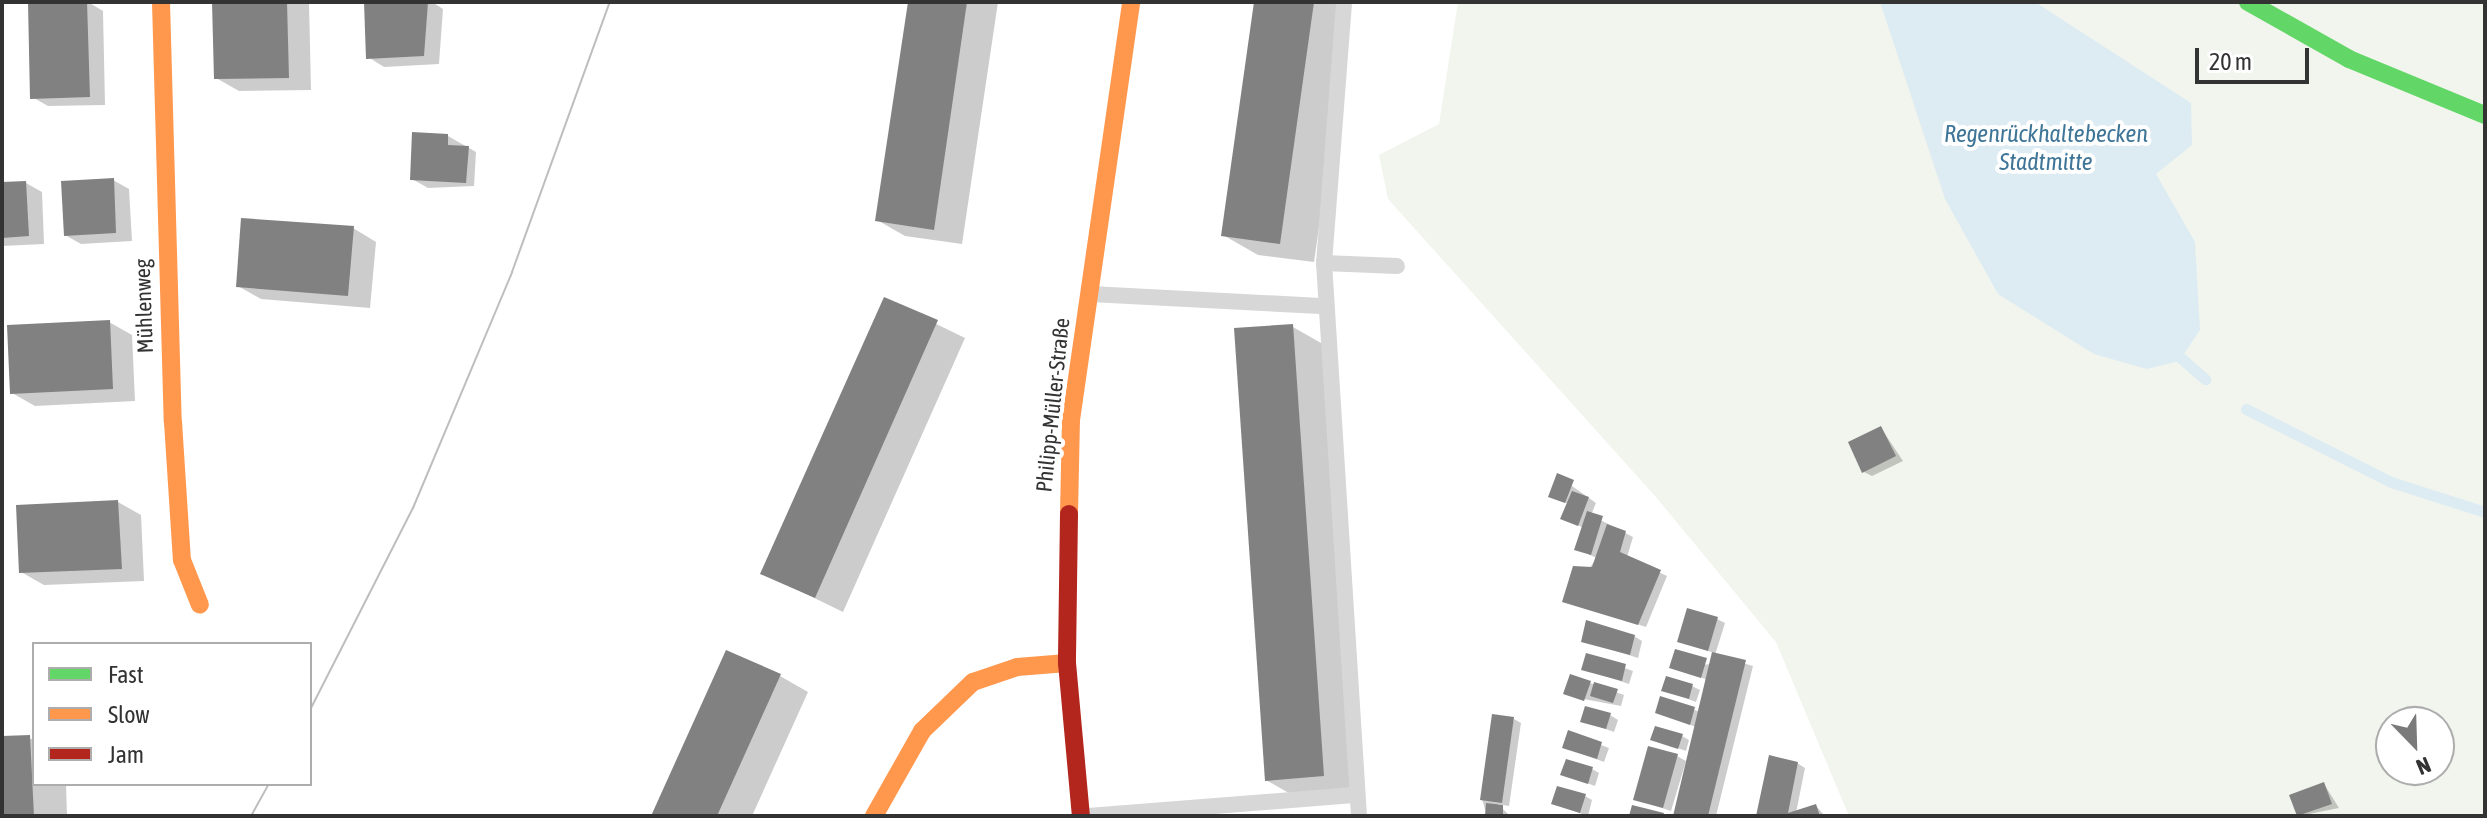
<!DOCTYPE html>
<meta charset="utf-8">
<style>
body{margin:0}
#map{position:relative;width:2487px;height:818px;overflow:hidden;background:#fff;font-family:"Asap Condensed",sans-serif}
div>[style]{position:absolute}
.green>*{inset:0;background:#f1f5ed}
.water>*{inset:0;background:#ddebf3}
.shadow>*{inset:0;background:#0003}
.stream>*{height:11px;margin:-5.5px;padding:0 5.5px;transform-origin:5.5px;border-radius:5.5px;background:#ddebf3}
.building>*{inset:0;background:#818181}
.lane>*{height:16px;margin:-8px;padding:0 8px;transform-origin:8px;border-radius:8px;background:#d7d7d7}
.fast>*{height:18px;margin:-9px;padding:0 9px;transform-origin:9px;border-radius:9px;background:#63d668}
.slow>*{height:18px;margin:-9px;padding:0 9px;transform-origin:9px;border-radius:9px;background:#ff974d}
.jam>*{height:18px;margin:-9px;padding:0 9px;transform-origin:9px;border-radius:9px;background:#b3261e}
.tram>*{height:2px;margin:-1px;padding:0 1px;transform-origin:1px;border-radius:1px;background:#bebebe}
span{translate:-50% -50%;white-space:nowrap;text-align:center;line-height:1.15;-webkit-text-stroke:8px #fff;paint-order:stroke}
.street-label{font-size:22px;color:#333}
.water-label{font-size:24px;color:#3f7597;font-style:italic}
.frame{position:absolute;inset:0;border:4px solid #333;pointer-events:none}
.legend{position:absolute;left:32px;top:642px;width:280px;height:144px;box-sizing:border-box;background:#fff;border:2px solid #adadad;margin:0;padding:10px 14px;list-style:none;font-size:24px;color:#333}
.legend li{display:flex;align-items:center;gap:16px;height:40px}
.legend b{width:40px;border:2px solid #adadad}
.north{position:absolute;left:2375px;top:706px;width:80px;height:80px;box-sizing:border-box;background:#fff;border:2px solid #adadad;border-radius:50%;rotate:157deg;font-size:22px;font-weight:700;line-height:32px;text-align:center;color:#333}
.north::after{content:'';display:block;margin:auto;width:28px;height:36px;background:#7a7a7a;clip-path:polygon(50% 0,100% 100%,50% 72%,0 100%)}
.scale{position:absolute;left:2195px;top:48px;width:114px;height:36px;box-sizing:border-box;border:4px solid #333;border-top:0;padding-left:10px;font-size:24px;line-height:28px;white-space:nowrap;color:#333;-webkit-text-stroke:6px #fff;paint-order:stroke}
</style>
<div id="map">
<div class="green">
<div style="clip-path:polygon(evenodd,1458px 2px,2485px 2px,2485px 816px,1849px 816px,1776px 642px,1655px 496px,1388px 199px,1379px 155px,1439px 124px,1458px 2px,2391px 722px,2439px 722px,2439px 770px,2391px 770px,2391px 722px)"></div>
</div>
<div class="water">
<div style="clip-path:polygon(1880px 2px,2035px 2px,2191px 103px,2192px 145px,2156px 174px,2195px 242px,2200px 330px,2179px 361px,2147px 369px,2094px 354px,1998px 294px,1945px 199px)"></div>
</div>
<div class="shadow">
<div style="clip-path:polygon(88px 2px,103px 11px,105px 105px,48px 106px,32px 97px,30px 3px)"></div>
<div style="clip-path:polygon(214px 2px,309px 3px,311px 90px,239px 91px,216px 78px)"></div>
<div style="clip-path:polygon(366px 2px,432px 2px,443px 9px,439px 64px,384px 67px,368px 57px)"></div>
<div style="clip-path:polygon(910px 2px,998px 2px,962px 244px,905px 236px,877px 220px)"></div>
<div style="clip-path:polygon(1256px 2px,1351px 2px,1314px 262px,1258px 255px,1223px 235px)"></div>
<div style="clip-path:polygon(448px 136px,476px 152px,474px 186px,428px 188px,412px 179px)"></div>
<div style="clip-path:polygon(113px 180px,129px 189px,132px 241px,81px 244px,65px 235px)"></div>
<div style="clip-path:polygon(26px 183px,42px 192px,44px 244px,2px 246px,2px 184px)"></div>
<div style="clip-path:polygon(353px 228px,376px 242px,370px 308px,261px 299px,238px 286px)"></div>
<div style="clip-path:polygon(885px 299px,965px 338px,843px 612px,763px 573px)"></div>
<div style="clip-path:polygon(109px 322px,132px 335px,135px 401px,35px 406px,12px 393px)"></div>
<div style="clip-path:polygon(1293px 327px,1328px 347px,1358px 795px,1301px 800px,1266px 780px)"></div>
<div style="clip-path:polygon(1881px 428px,1903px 461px,1872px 476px,1864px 472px)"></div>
<div style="clip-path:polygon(1558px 476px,1596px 503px,1591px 515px,1633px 537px,1627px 557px,1667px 576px,1646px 627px,1564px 601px,1597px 558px,1576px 549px,1584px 528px,1570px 522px,1569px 504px,1558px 500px)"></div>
<div style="clip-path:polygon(118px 502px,141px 515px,144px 581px,44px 585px,21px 572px)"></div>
<div style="clip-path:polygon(1717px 619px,1725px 623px,1715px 655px,1753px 666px,1716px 816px,1675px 816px,1696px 727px,1657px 712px,1662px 698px,1700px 712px,1708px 680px,1671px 667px,1712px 664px,1714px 653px,1679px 641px)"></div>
<div style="clip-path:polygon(1634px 636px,1642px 641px,1638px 658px,1584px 641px)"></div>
<div style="clip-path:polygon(1587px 655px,1633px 671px,1629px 684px,1583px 669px)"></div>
<div style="clip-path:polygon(780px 676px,808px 692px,752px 816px,654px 816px)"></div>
<div style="clip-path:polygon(1590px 683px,1624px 695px,1621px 706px,1573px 697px)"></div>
<div style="clip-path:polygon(1692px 686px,1700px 690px,1696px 702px,1664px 690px)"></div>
<div style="clip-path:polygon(1610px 715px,1618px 720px,1614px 732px,1583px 721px)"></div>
<div style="clip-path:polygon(1514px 719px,1521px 723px,1509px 806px,1498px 804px,1510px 816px,1487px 816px,1482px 799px)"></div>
<div style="clip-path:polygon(1569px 733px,1609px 748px,1604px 762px,1564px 747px)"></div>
<div style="clip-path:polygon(1682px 736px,1689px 740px,1686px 751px,1652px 739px)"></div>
<div style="clip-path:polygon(2px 738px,34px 739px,34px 784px,66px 784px,67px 816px,2px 816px)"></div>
<div style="clip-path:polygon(1677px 756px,1686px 761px,1671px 811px,1635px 799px)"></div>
<div style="clip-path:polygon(1797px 763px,1805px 768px,1796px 813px,1816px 806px,1825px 816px,1758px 816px)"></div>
<div style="clip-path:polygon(1592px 769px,1599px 773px,1595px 786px,1563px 774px)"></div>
<div style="clip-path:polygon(2324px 784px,2339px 808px,2299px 816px,2291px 796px)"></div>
<div style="clip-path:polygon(1585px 796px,1592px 800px,1588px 816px,1554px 804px)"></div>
</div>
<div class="stream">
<div style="left:2173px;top:351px;width:43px;rotate:41.2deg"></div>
<div style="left:2246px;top:409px;width:162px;rotate:26.7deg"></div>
<div style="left:2391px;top:482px;width:99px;rotate:17.7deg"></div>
</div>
<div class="building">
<div style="clip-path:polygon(28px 2px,87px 2px,90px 97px,30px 99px)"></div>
<div style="clip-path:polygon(212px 2px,287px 2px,289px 78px,214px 79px)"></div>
<div style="clip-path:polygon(364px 2px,428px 2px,424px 56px,366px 59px)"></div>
<div style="clip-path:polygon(908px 2px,967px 2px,934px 230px,875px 221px)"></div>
<div style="clip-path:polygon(1254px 2px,1314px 2px,1280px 244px,1221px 236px)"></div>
<div style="clip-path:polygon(412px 132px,448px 134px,448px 145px,469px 146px,466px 183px,410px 180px)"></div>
<div style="clip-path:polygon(114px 178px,116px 233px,64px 236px,61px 181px)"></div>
<div style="clip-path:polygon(26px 181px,29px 236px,2px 238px,2px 182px)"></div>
<div style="clip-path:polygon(241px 218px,354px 226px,348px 296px,236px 287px)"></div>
<div style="clip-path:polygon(884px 297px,938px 320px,815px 598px,760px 574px)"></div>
<div style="clip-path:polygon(110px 320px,113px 389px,10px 394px,7px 325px)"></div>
<div style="clip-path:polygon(1293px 324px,1324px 776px,1265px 781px,1234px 328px)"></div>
<div style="clip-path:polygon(1881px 426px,1896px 456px,1862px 473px,1848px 442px)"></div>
<div style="clip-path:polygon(1557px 473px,1574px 480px,1565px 503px,1548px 497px)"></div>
<div style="clip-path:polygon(1572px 491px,1589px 497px,1578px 526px,1560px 519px)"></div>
<div style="clip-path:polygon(118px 500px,122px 569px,19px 573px,16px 505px)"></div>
<div style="clip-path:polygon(1587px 511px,1603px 516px,1591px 555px,1574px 550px)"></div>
<div style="clip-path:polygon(1607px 524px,1626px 531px,1620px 552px,1661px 570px,1638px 625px,1562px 602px,1573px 566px,1592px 567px)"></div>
<div style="clip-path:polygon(1687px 608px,1718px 617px,1708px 651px,1677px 642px)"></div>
<div style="clip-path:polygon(1586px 620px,1635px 635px,1630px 655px,1581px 642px)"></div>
<div style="clip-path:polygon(1675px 649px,1707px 658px,1701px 678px,1669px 668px)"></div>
<div style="clip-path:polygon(726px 650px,781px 674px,717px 816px,651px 816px)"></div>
<div style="clip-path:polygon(1712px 652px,1746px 660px,1708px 816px,1673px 816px)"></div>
<div style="clip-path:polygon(1586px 653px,1626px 664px,1622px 681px,1581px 670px)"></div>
<div style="clip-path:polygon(1570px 674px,1591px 681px,1584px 701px,1563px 694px)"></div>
<div style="clip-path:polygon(1666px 676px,1693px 684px,1689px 699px,1661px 691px)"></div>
<div style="clip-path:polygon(1594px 682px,1618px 689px,1613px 703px,1590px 696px)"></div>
<div style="clip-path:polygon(1660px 696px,1695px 707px,1690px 725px,1655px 713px)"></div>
<div style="clip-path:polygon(1585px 706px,1611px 713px,1606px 729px,1580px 722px)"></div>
<div style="clip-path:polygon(1492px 714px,1514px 717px,1502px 803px,1480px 800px)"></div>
<div style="clip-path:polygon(1655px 726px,1683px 734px,1678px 749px,1650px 740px)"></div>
<div style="clip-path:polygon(1568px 730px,1602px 742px,1597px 759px,1562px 748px)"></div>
<div style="clip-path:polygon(30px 735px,34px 816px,2px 816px,2px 736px)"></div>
<div style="clip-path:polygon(1648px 746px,1678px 754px,1663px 808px,1633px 800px)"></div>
<div style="clip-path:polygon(1769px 755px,1798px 762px,1788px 813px,1816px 804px,1820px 816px,1756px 816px)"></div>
<div style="clip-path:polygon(1566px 759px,1593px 767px,1588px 784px,1560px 775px)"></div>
<div style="clip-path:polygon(2324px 782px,2332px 804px,2297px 816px,2289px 795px)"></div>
<div style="clip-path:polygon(1557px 786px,1586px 794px,1580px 813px,1551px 804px)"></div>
<div style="clip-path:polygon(1486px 803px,1503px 805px,1503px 816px,1485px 816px)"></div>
<div style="clip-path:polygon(1632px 805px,1664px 813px,1663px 816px,1629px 816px)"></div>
</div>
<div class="lane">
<div style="left:1324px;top:263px;width:262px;rotate:-85.6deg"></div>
<div style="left:1091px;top:294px;width:230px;rotate:3deg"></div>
<div style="left:1088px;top:816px;width:270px;rotate:-4.5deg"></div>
<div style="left:1359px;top:816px;width:554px;rotate:-93.62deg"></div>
<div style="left:1324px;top:263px;width:73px;rotate:2.4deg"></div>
</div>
<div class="fast">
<div style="left:2248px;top:2px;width:116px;rotate:29.4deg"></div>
<div style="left:2349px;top:59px;width:147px;rotate:22.4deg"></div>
</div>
<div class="slow">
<div style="left:161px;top:2px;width:420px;rotate:88.4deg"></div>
<div style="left:173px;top:422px;width:138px;rotate:86.3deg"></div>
<div style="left:182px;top:560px;width:48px;rotate:68.2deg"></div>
<div style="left:1069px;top:514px;width:94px;rotate:-88.8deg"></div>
<div style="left:1071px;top:420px;width:422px;rotate:-81.8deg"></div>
<div style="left:874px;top:816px;width:98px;rotate:-60.5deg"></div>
<div style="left:922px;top:731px;width:71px;rotate:-43.9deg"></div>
<div style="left:973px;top:682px;width:46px;rotate:-18.8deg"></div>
<div style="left:1017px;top:667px;width:50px;rotate:-4.6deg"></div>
</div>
<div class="jam">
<div style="left:1069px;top:514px;width:149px;rotate:90.8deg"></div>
<div style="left:1067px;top:663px;width:154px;rotate:84.8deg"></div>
</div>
<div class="tram">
<div style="left:310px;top:710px;width:227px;rotate:-63deg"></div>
<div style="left:413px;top:508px;width:256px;rotate:-67.2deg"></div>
<div style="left:512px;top:272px;width:287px;rotate:-70.1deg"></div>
<div style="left:251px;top:816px;width:37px;rotate:-61deg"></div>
</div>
<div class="street-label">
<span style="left:144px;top:306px;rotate:-92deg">Mühlenweg</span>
<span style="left:1053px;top:405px;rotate:-84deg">Philipp-Müller-Straße</span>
</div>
<div class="water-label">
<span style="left:2046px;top:148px">Regenrückhaltebecken<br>Stadtmitte</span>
</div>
<div class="frame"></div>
<ul class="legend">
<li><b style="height:10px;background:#63d668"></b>Fast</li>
<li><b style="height:10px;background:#ff974d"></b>Slow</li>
<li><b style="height:10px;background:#b3261e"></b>Jam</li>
</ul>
<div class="north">N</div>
<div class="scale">20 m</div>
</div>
